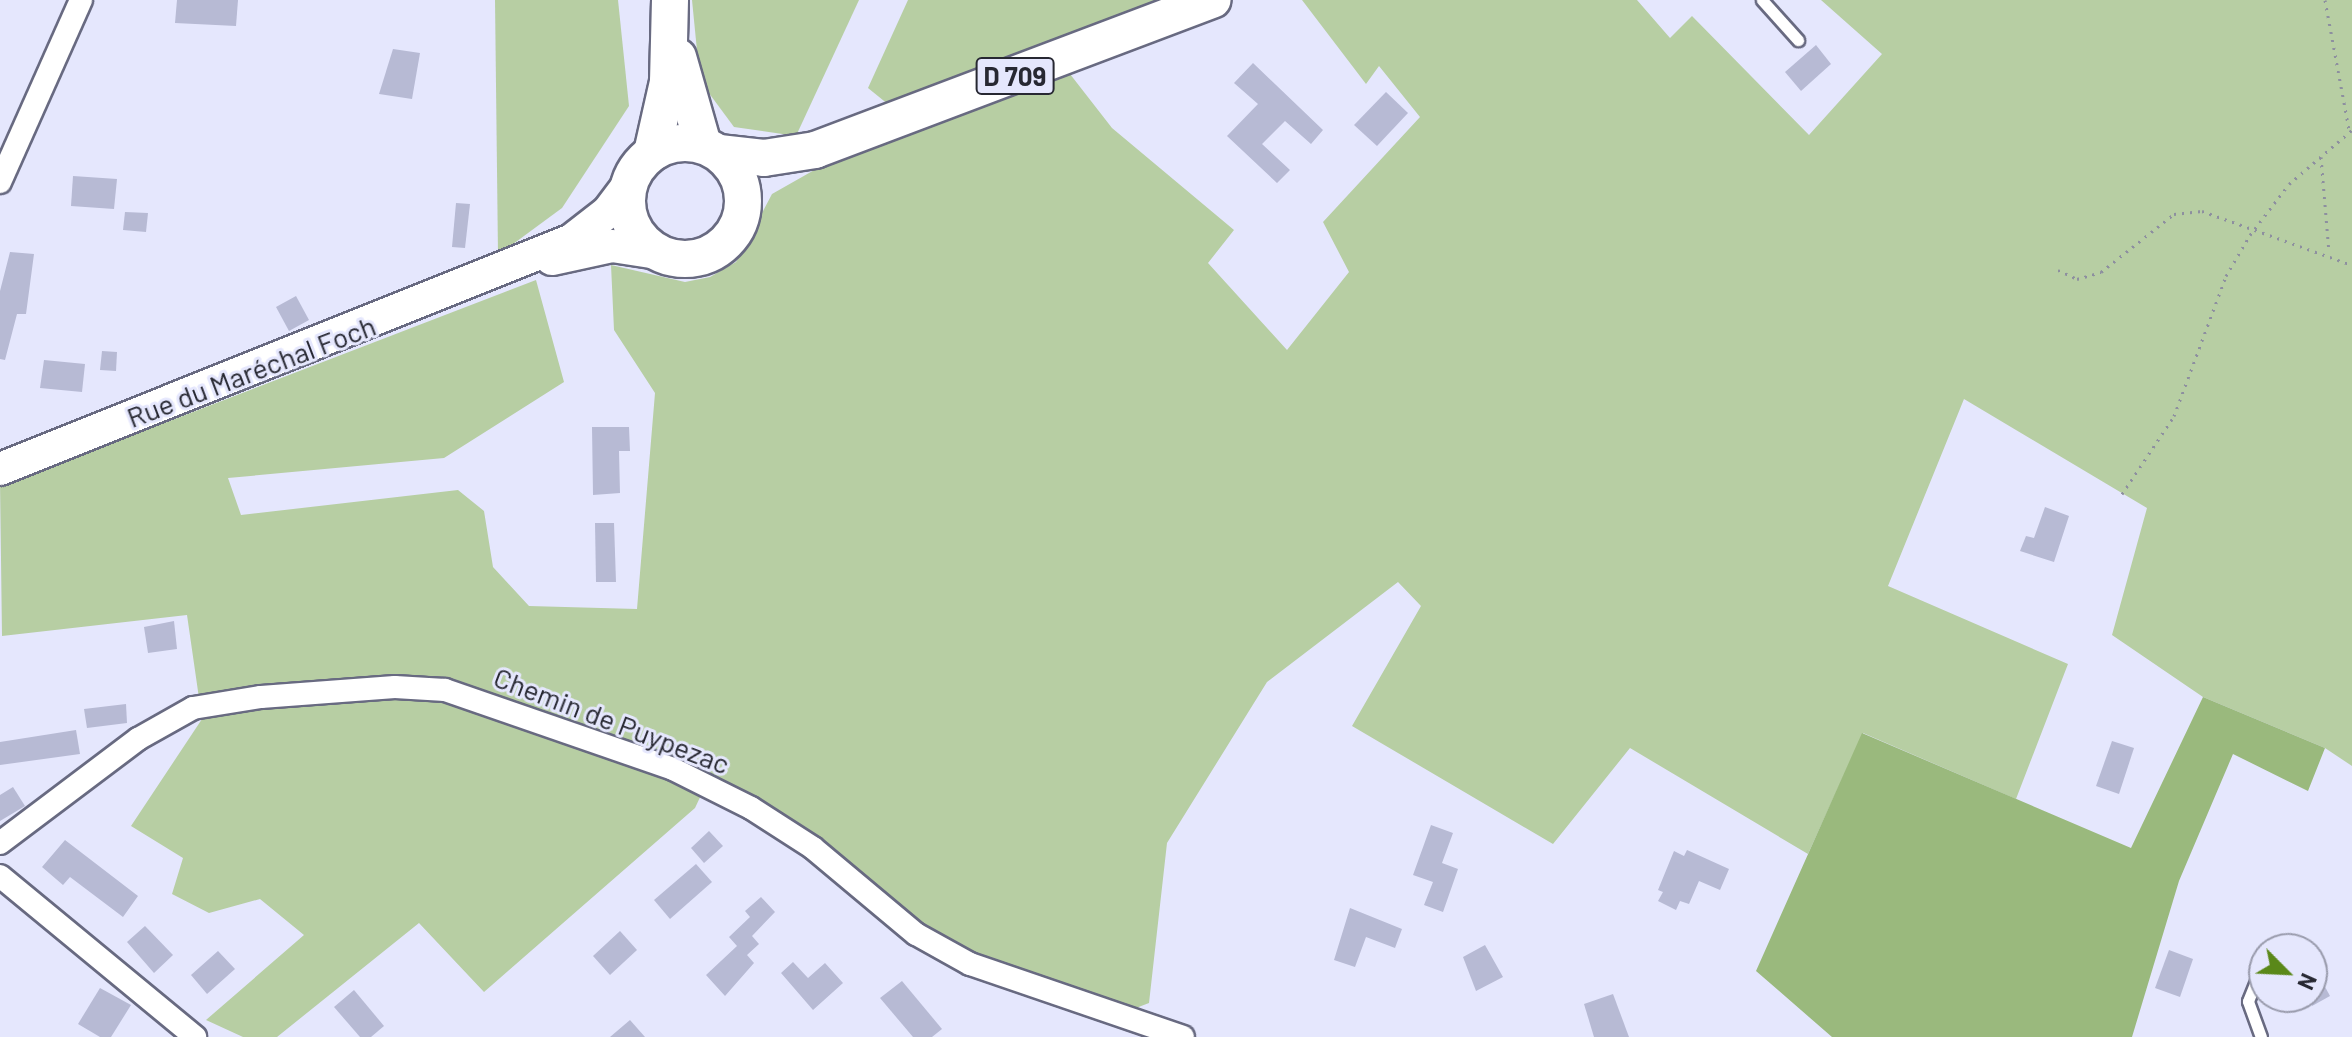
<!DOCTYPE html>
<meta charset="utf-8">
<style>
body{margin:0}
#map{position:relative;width:2352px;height:1037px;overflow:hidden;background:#e5e7fd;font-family:Barlow,sans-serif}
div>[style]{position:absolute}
.green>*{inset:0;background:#b7cea3}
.forest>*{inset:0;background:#9ab97d}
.building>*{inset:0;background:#b7bad4}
.path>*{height:3px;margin-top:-1.5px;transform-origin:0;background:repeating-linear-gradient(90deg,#8d8f9f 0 2px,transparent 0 8px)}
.roads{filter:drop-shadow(2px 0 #686a81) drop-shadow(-2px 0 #686a81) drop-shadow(0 2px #686a81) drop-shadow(0 -2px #686a81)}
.lane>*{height:11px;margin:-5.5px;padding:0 5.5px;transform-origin:5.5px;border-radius:5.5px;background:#fff}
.street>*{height:22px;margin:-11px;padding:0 11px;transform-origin:11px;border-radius:11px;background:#fff}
.secondary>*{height:32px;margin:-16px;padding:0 16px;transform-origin:16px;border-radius:16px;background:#fff}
.primary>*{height:36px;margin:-18px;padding:0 18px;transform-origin:18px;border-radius:18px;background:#fff}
.primary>.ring{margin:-18px;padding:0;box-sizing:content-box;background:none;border:36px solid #fff;border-radius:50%}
span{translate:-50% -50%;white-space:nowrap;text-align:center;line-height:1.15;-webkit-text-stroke:6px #e5e7fd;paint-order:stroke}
.shield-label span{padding:2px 6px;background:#e5e7fd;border:2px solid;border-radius:6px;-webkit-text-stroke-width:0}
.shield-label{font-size:26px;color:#272832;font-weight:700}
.street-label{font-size:28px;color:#272832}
.north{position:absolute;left:2248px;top:933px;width:80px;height:80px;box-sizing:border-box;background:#e5e7fd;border:2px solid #999bac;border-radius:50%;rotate:114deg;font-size:22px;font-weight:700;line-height:32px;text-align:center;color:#272832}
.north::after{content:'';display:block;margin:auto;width:28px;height:36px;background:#5a8819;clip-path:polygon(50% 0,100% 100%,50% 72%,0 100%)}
</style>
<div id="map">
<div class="green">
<div style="clip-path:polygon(495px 0,618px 0,629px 106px,562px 208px,498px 255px)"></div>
<div style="clip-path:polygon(692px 0,859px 0,796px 136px,734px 127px,700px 81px)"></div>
<div style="clip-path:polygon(908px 0,1164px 0,889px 105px,868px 88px)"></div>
<div style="clip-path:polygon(1302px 0,1637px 0,1670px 38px,1692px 16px,1809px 135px,1882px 54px,1821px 0,2352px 0,2352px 766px,2325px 748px,2203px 697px,2112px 635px,2147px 508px,1964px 399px,1888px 586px,2068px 664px,2016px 799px,1863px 733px,1808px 854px,1630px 748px,1553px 844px,1352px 726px,1421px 606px,1398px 582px,1267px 682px,1167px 843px,1149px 1003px,1136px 1008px,994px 962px,922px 925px,804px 827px,710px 776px,695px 808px,484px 992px,419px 923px,277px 1037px,243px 1037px,206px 1020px,304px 935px,260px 899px,209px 913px,172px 894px,183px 858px,131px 826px,202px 719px,187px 615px,2px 636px,0 481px,115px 442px,536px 280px,564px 382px,444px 458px,228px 478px,241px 515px,458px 490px,484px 511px,493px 567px,529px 606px,637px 609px,655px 393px,614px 330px,611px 265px,685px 282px,710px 277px,736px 262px,772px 194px,839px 156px,1070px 74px,1112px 128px,1234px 230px,1208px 263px,1287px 350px,1349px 272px,1323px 222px,1420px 117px,1379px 66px,1366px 84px)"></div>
</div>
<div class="forest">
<div style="clip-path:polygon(2203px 697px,2325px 748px,2308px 791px,2233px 754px,2179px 881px,2132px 1037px,1832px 1037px,1756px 971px,1862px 733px,2131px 848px)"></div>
</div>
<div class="building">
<div style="clip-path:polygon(177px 0,238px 0,236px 26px,175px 23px)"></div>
<div style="clip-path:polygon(1816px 45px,1831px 64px,1801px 91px,1785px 72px)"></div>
<div style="clip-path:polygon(393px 49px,420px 53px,412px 99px,379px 94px)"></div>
<div style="clip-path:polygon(1253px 63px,1323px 130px,1311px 144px,1285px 121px,1262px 144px,1290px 170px,1277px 183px,1227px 136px,1258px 104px,1234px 83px)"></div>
<div style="clip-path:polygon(1386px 92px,1408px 113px,1377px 146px,1354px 125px)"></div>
<div style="clip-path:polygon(73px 176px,117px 179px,114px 209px,71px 206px)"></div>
<div style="clip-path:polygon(456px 203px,470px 204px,465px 248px,452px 247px)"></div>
<div style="clip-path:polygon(125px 212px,148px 213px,146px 232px,123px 230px)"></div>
<div style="clip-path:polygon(10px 252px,34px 254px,26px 314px,17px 314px,5px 360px,0 359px,0 291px)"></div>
<div style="clip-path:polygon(296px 296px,309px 320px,289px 331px,276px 307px)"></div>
<div style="clip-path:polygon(102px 351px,117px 352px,116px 371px,100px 370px)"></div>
<div style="clip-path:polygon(44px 360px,85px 364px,82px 392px,40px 388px)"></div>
<div style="clip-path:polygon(592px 427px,629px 427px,630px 451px,619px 451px,620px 493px,593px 495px)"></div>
<div style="clip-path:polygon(2045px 507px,2069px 516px,2054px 562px,2020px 551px,2026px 536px,2034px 538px)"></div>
<div style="clip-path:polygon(595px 523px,614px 523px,616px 582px,596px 582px)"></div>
<div style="clip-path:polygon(174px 621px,177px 649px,148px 653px,144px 627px)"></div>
<div style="clip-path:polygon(126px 704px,127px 723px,87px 728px,84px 709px)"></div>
<div style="clip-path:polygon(76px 730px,80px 754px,0 765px,0 742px)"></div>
<div style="clip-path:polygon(2112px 741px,2134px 748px,2119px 794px,2096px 786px)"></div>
<div style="clip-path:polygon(13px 787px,25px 806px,0 821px,0 795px)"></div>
<div style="clip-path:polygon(1431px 825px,1453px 833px,1442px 863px,1458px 869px,1443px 912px,1424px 905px,1433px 882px,1413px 875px)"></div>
<div style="clip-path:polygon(709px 831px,723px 846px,704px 863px,691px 848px)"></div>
<div style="clip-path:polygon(65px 840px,138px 896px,123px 917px,70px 877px,63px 885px,42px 867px)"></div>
<div style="clip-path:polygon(1687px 850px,1729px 869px,1720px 890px,1699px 881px,1689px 904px,1680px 901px,1676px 910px,1658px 901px,1663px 892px,1658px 890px,1674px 851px,1684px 856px)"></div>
<div style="clip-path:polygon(696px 864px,712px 882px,670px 919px,654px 900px)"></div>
<div style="clip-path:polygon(761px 897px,775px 912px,752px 936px,759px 944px,747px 955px,754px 963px,725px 996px,706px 975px,737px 946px,729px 937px,750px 917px,745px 911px)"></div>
<div style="clip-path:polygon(1350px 908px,1402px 929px,1395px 948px,1366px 937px,1355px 967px,1334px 960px)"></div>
<div style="clip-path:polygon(145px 926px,173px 955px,154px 973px,127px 942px)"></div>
<div style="clip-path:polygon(620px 931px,637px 950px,610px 975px,593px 956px)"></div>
<div style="clip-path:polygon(1485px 945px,1503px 977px,1476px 991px,1463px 957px)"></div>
<div style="clip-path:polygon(2169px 950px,2193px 959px,2180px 997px,2155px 988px)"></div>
<div style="clip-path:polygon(218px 951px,235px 969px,207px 994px,191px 975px)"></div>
<div style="clip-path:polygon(793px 962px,808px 978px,825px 963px,843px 983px,813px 1010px,781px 973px)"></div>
<div style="clip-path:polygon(2312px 963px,2330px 996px,2312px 1006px)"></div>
<div style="clip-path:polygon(902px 981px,942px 1029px,932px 1037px,913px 1037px,880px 998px)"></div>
<div style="clip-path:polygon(100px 988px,131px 1005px,111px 1037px,100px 1037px,78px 1024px)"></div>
<div style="clip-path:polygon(354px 990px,384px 1026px,371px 1037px,360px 1037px,334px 1007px)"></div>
<div style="clip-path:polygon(1613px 994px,1629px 1037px,1594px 1037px,1584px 1004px)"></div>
<div style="clip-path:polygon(630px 1020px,645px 1037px,610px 1037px)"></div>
</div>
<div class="path">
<div style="left:2325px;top:0;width:132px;rotate:79.5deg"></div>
<div style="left:2321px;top:157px;width:95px;rotate:85.2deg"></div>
<div style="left:2058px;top:270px;width:21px;rotate:25deg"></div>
<div style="left:2077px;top:279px;width:25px;rotate:-16deg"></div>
<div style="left:2101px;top:272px;width:93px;rotate:-38.5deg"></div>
<div style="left:2174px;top:214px;width:28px;rotate:-6deg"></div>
<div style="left:2202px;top:211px;width:159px;rotate:19.8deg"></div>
<div style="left:2122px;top:494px;width:94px;rotate:-56.3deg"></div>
<div style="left:2174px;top:416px;width:149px;rotate:-69.6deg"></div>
<div style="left:2226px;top:276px;width:48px;rotate:-59.7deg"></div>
<div style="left:2250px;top:235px;width:64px;rotate:-52.6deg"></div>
<div style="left:2289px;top:184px;width:83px;rotate:-40.6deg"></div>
</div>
<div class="roads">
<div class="lane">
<div style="left:1762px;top:0;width:54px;rotate:48deg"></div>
<div style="left:2261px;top:1037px;width:38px;rotate:-110deg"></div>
<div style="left:2248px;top:1001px;width:35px;rotate:-68deg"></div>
</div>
<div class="street">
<div style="left:0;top:182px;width:199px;rotate:-66deg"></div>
<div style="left:0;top:843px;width:173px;rotate:-37deg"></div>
<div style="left:138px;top:739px;width:63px;rotate:-29.4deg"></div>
<div style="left:193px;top:708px;width:69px;rotate:-9.2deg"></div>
<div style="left:261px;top:697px;width:134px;rotate:-4.3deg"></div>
<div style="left:395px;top:687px;width:50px;rotate:3.4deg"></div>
<div style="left:445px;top:690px;width:241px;rotate:19.1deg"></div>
<div style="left:673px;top:769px;width:87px;rotate:26.6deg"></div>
<div style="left:751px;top:808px;width:74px;rotate:32.8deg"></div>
<div style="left:813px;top:848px;width:134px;rotate:39.9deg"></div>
<div style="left:916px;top:934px;width:62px;rotate:29.1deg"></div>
<div style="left:970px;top:964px;width:225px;rotate:18.9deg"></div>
<div style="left:0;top:876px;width:253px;rotate:39.5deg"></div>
</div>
<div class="secondary">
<div style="left:552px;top:259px;width:61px;rotate:-12.2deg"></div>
<div style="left:612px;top:246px;width:46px;rotate:8.8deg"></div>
<div style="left:0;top:469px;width:616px;rotate:-21.82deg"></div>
<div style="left:572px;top:240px;width:46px;rotate:-37.9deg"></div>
<div style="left:608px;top:212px;width:36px;rotate:-53deg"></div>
</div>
<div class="primary">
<div style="left:678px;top:57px;width:91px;rotate:74.1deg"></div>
<div class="ring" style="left:627px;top:143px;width:80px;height:80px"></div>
<div style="left:652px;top:153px;width:73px;rotate:-77.3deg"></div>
<div style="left:668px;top:82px;width:82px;rotate:-88.6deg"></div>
<div style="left:719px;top:153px;width:45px;rotate:6.3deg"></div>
<div style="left:764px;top:158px;width:52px;rotate:-8.9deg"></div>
<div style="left:815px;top:150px;width:425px;rotate:-20.7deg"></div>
</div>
</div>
<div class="shield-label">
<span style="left:1015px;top:76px">D 709</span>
</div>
<div class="street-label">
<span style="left:251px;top:371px;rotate:-21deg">Rue du Maréchal Foch</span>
<span style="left:612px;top:720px;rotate:21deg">Chemin de Puypezac</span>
</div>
<div class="north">N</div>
</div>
